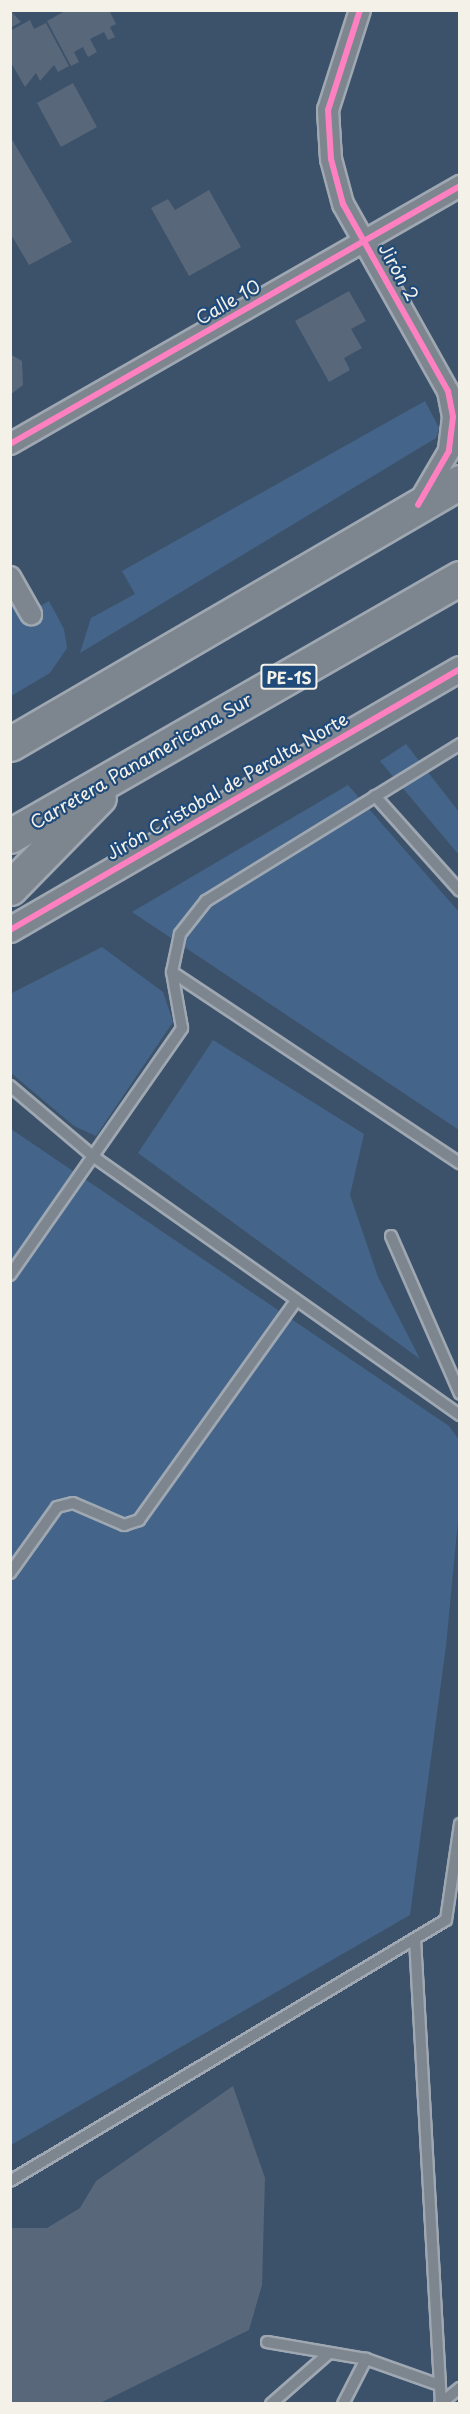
<!DOCTYPE html>
<meta charset="utf-8">
<style>
body{margin:0}
#map{position:relative;width:470px;height:2414px;overflow:hidden;background:#3c526a;font-family:"Playpen Sans",sans-serif}
div>[style]{position:absolute}
.green>*{inset:0;background:#446589}
.building>*{inset:0;background:#586779}
.roads{filter:drop-shadow(2px 0 #9fa8b2) drop-shadow(-2px 0 #9fa8b2) drop-shadow(0 2px #9fa8b2) drop-shadow(0 -2px #9fa8b2)}
.service>*{height:10px;margin:-5px;padding:0 5px;transform-origin:5px;border-radius:5px;background:#7d868e}
.minor>*{height:20px;margin:-10px;padding:0 10px;transform-origin:10px;border-radius:10px;background:#7d868e}
.tertiary>*{height:24px;margin:-12px;padding:0 12px;transform-origin:12px;border-radius:12px;background:#7d868e}
.motorway>*{height:33px;margin:-16.5px;padding:0 16.5px;transform-origin:16.5px;border-radius:16.5px;background:#7d868e}
.cycleway>*{height:6px;margin:-3px;padding:0 3px;transform-origin:3px;border-radius:3px;background:#ff80c0}
span{translate:-50% -50%;white-space:nowrap;text-align:center;line-height:1.15;-webkit-text-stroke:4.5px #1f4a7a;paint-order:stroke}
.shield-label span{padding:2px 4px;background:#1f4a7a;border:2px solid;border-radius:4px;-webkit-text-stroke-width:0}
.shield-label{font-size:16px;color:#f4f1e8;font-weight:700}
.street-label{font-size:18px;color:#f4f1e8}
.frame{position:absolute;inset:0;border:12px solid #f4f1e8;pointer-events:none}
</style>
<div id="map">
<div class="green">
<div style="clip-path:polygon(425px 401px,439px 428px,436px 438px,80px 653px,91px 618px,135px 594px,122px 571px)"></div>
<div style="clip-path:polygon(10px 593px,24px 615px,49px 601px,64px 629px,67px 648px,50px 673px,11px 696px)"></div>
<div style="clip-path:polygon(406px 744px,459px 812px,459px 855px,380px 761px)"></div>
<div style="clip-path:polygon(348px 785px,459px 912px,459px 1130px,132px 912px)"></div>
<div style="clip-path:polygon(102px 947px,163px 992px,173px 1022px,96px 1136px,74px 1126px,11px 1073px,10px 994px)"></div>
<div style="clip-path:polygon(213px 1040px,364px 1134px,350px 1195px,378px 1277px,420px 1359px,138px 1153px)"></div>
<div style="clip-path:polygon(11px 1129px,449px 1426px,460px 1441px,459px 1510px,446px 1646px,410px 1915px,11px 2145px)"></div>
</div>
<div class="building">
<div style="clip-path:polygon(10px 10px,21px 22px,10px 28px)"></div>
<div style="clip-path:polygon(67px 10px,109px 10px,116px 24px,110px 27px,115px 37px,108px 40px,104px 32px,90px 39px,97px 52px,88px 57px,83px 47px,74px 52px,79px 62px,71px 66px,47px 21px)"></div>
<div style="clip-path:polygon(30px 20px,34px 29px,46px 23px,69px 66px,58px 72px,54px 65px,40px 81px,36px 73px,25px 87px,10px 61px,10px 31px)"></div>
<div style="clip-path:polygon(73px 83px,97px 127px,61px 147px,37px 103px)"></div>
<div style="clip-path:polygon(10px 136px,72px 242px,29px 265px,10px 233px)"></div>
<div style="clip-path:polygon(209px 190px,241px 247px,189px 276px,151px 208px,168px 199px,175px 210px)"></div>
<div style="clip-path:polygon(349px 291px,366px 321px,351px 329px,362px 348px,344px 358px,350px 370px,329px 382px,295px 321px)"></div>
<div style="clip-path:polygon(10px 354px,22px 361px,23px 385px,10px 395px)"></div>
<div style="clip-path:polygon(233px 2086px,265px 2178px,262px 2285px,249px 2330px,98px 2404px,10px 2404px,10px 2228px,47px 2228px,80px 2208px,96px 2181px)"></div>
</div>
<div class="roads">
<div class="service">
<div style="left:375px;top:796px;width:127px;rotate:48.2deg"></div>
<div style="left:172px;top:972px;width:346px;rotate:33.6deg"></div>
<div style="left:10px;top:1086px;width:110px;rotate:40.2deg"></div>
<div style="left:94px;top:1157px;width:448px;rotate:35.2deg"></div>
<div style="left:391px;top:1236px;width:172px;rotate:66.4deg"></div>
<div style="left:10px;top:1275px;width:301px;rotate:-55.1deg"></div>
<div style="left:182px;top:1028px;width:57px;rotate:-100.1deg"></div>
<div style="left:172px;top:972px;width:39px;rotate:-78deg"></div>
<div style="left:180px;top:934px;width:42px;rotate:-51.8deg"></div>
<div style="left:206px;top:901px;width:299px;rotate:-31.7deg"></div>
<div style="left:10px;top:1573px;width:81px;rotate:-54.5deg"></div>
<div style="left:57px;top:1507px;width:16px;rotate:-14deg"></div>
<div style="left:73px;top:1503px;width:56px;rotate:23.3deg"></div>
<div style="left:124px;top:1525px;width:16px;rotate:-18deg"></div>
<div style="left:139px;top:1520px;width:269px;rotate:-54.4deg"></div>
<div style="left:415px;top:1939px;width:465px;rotate:86.8deg"></div>
<div style="left:10px;top:2181px;width:508px;rotate:-30.91deg"></div>
<div style="left:446px;top:1920px;width:97px;rotate:-81.7deg"></div>
<div style="left:267px;top:2342px;width:100px;rotate:9.7deg"></div>
<div style="left:366px;top:2359px;width:77px;rotate:19.6deg"></div>
<div style="left:271px;top:2404px;width:77px;rotate:-41.3deg"></div>
<div style="left:343px;top:2404px;width:51px;rotate:-62.9deg"></div>
<div style="left:440px;top:2404px;width:26px;rotate:-39deg"></div>
</div>
<div class="minor">
<div style="left:360px;top:10px;width:105px;rotate:107.7deg"></div>
<div style="left:328px;top:110px;width:49px;rotate:86.5deg"></div>
<div style="left:331px;top:159px;width:47px;rotate:75.1deg"></div>
<div style="left:343px;top:204px;width:214px;rotate:60.7deg"></div>
<div style="left:448px;top:391px;width:26px;rotate:79deg"></div>
<div style="left:453px;top:417px;width:34px;rotate:97deg"></div>
<div style="left:449px;top:451px;width:56px;rotate:120.3deg"></div>
<div style="left:10px;top:444px;width:519px;rotate:-29.83deg"></div>
<div style="left:10px;top:577px;width:43px;rotate:60.4deg"></div>
</div>
<div class="tertiary">
<div style="left:10px;top:930px;width:520px;rotate:-30.11deg"></div>
</div>
<div class="motorway">
<div style="left:10px;top:744px;width:521px;rotate:-30.21deg"></div>
<div style="left:10px;top:836px;width:519px;rotate:-29.83deg"></div>
<div style="left:10px;top:888px;width:127px;rotate:-45.6deg"></div>
</div>
</div>
<div class="cycleway">
<div style="left:360px;top:10px;width:105px;rotate:107.7deg"></div>
<div style="left:328px;top:110px;width:49px;rotate:86.5deg"></div>
<div style="left:331px;top:159px;width:47px;rotate:75.1deg"></div>
<div style="left:343px;top:204px;width:214px;rotate:60.7deg"></div>
<div style="left:448px;top:391px;width:26px;rotate:79deg"></div>
<div style="left:453px;top:417px;width:34px;rotate:97deg"></div>
<div style="left:449px;top:451px;width:62px;rotate:119.9deg"></div>
<div style="left:10px;top:444px;width:519px;rotate:-29.83deg"></div>
<div style="left:10px;top:930px;width:520px;rotate:-30.11deg"></div>
</div>
<div class="shield-label">
<span style="left:289px;top:677px">PE-1S</span>
</div>
<div class="street-label">
<span style="left:399px;top:272px;rotate:61deg">Jirón 2</span>
<span style="left:228px;top:302px;rotate:-30deg">Calle 10</span>
<span style="left:141px;top:761px;rotate:-30deg">Carretera Panamericana Sur</span>
<span style="left:227px;top:786px;rotate:-30deg">Jirón Cristobal de Peralta Norte</span>
</div>
<div class="frame"></div>
</div>
